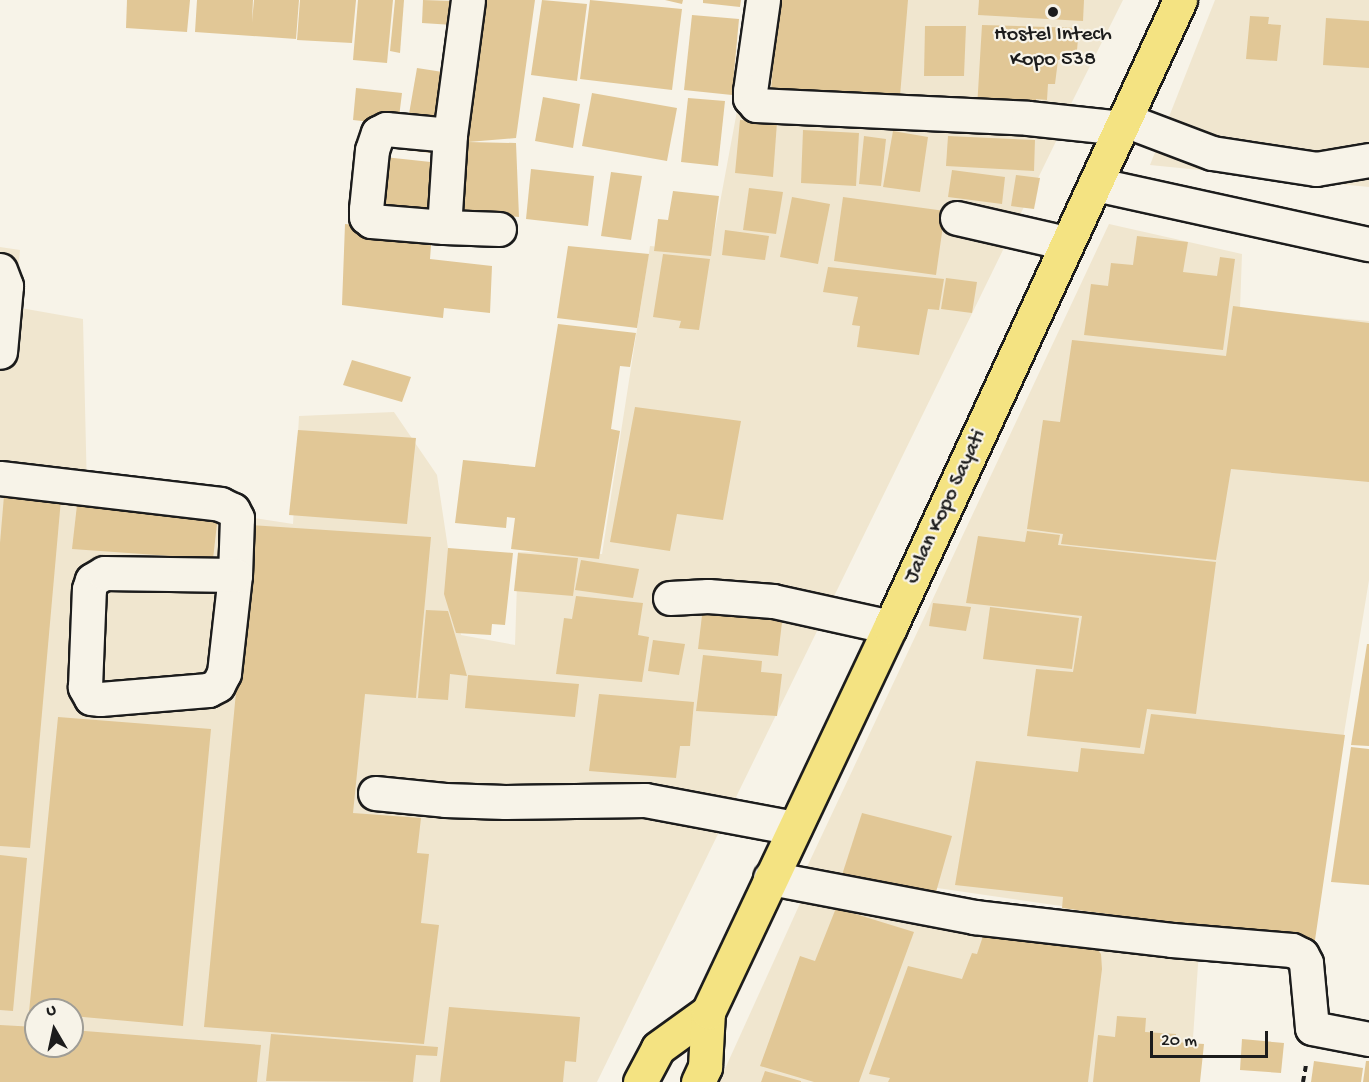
<!DOCTYPE html>
<style>
body{margin:0}
#map{position:relative;width:1369px;height:1082px;overflow:hidden;background:#f7f3e8;font-family:"Gochi Hand",sans-serif}
div>[style]{position:absolute}
.built>*{inset:0;background:#f0e6cf}
.building>*{inset:0;background:#e1c796}
.path>*{height:4px;margin-top:-2px;transform-origin:0;background:repeating-linear-gradient(90deg,#1c1c1c 0 6px,transparent 0 10.5px)}
.roads{filter:drop-shadow(2px 0 #1c1c1c) drop-shadow(-2px 0 #1c1c1c) drop-shadow(0 2px #1c1c1c) drop-shadow(0 -2px #1c1c1c)}
.minor>*{height:33px;margin:-16.5px;padding:0 16.5px;transform-origin:16.5px;border-radius:16.5px;background:#f7f3e8}
.major>*{height:33px;margin:-16.5px;padding:0 16.5px;transform-origin:16.5px;border-radius:16.5px;background:#f4e382}
.dots>*{width:16px;height:16px;translate:-50% -50%;box-sizing:border-box;border:3px solid #f7f3e8;border-radius:50%}
span{translate:-50% -50%;white-space:nowrap;text-align:center;line-height:1.15;-webkit-text-stroke:4.5px #f7f3e8;paint-order:stroke}
.poi-label{font-size:22px;color:#1c1c1c}
.street-label{font-size:22px;color:#1c1c1c}
.north{position:absolute;left:24px;top:998px;width:60px;height:60px;box-sizing:border-box;background:#f7f3e8;border:2px solid #9f9d96;border-radius:50%;rotate:351deg;font-size:16px;font-weight:700;line-height:24px;text-align:center;color:#1c1c1c}
.north::after{content:'';display:block;margin:auto;width:21px;height:27px;background:#1c1c1c;clip-path:polygon(50% 0,100% 100%,50% 72%,0 100%)}
.scale{position:absolute;left:1150px;top:1031px;width:118px;height:27px;box-sizing:border-box;border:3px solid #1c1c1c;border-top:0;padding-left:8px;font-size:18px;line-height:21px;white-space:nowrap;color:#1c1c1c;-webkit-text-stroke:4px #f7f3e8;paint-order:stroke}
</style>
<div id="map">
<div class="built">
<div style="clip-path:polygon(773px 0,1123px 0,1071px 104px,763px 99px)"></div>
<div style="clip-path:polygon(1215px 0,1369px 0,1369px 187px,1150px 165px)"></div>
<div style="clip-path:polygon(evenodd,737px 111px,815px 118px,1063px 127px,597px 1082px,0 1082px,0 247px,20px 250px,15px 307px,83px 319px,87px 492px,293px 524px,299px 416px,394px 412px,437px 475px,461px 635px,515px 645px,518px 552px,602px 554px,650px 246px,711px 251px,737px 111px,36px 1010px,72px 1010px,72px 1046px,36px 1046px,36px 1010px)"></div>
<div style="clip-path:polygon(1109px 224px,1242px 254px,1240px 309px,1369px 321px,1369px 580px,1310px 942px,806px 869px)"></div>
<div style="clip-path:polygon(807px 888px,1199px 950px,1190px 1082px,719px 1082px)"></div>
</div>
<div class="building">
<div style="clip-path:polygon(127px 0,190px 0,187px 32px,126px 28px)"></div>
<div style="clip-path:polygon(197px 0,253px 0,252px 22px,254px 0,299px 0,296px 39px,195px 32px)"></div>
<div style="clip-path:polygon(300px 0,356px 0,352px 43px,297px 40px)"></div>
<div style="clip-path:polygon(358px 0,393px 0,387px 63px,353px 60px)"></div>
<div style="clip-path:polygon(395px 0,404px 0,400px 53px,390px 51px)"></div>
<div style="clip-path:polygon(423px 0,454px 1px,453px 25px,422px 23px)"></div>
<div style="clip-path:polygon(483px 0,535px 0,516px 138px,468px 142px,516px 143px,519px 217px,448px 211px,466px 142px)"></div>
<div style="clip-path:polygon(542px 0,587px 4px,577px 81px,531px 75px)"></div>
<div style="clip-path:polygon(590px 0,682px 9px,672px 90px,580px 79px)"></div>
<div style="clip-path:polygon(665px 0,683px 0,682px 4px)"></div>
<div style="clip-path:polygon(703px 0,741px 0,740px 7px,703px 3px)"></div>
<div style="clip-path:polygon(778px 0,908px 0,900px 96px,771px 91px)"></div>
<div style="clip-path:polygon(979px 0,1084px 0,1083px 21px,978px 15px)"></div>
<div style="clip-path:polygon(692px 15px,739px 19px,732px 95px,684px 90px)"></div>
<div style="clip-path:polygon(1250px 16px,1269px 17px,1268px 24px,1281px 25px,1277px 61px,1246px 59px)"></div>
<div style="clip-path:polygon(1326px 18px,1369px 21px,1369px 68px,1323px 65px)"></div>
<div style="clip-path:polygon(982px 25px,1079px 28px,1076px 61px,1058px 60px,1055px 84px,1048px 84px,1047px 100px,1036px 99px,1035px 110px,977px 108px)"></div>
<div style="clip-path:polygon(925px 26px,966px 26px,964px 76px,924px 76px)"></div>
<div style="clip-path:polygon(417px 68px,449px 73px,441px 119px,409px 114px)"></div>
<div style="clip-path:polygon(356px 88px,402px 93px,398px 125px,353px 120px)"></div>
<div style="clip-path:polygon(592px 93px,677px 108px,667px 161px,582px 146px)"></div>
<div style="clip-path:polygon(543px 97px,580px 104px,573px 148px,535px 141px)"></div>
<div style="clip-path:polygon(688px 98px,725px 101px,718px 166px,681px 162px)"></div>
<div style="clip-path:polygon(740px 120px,777px 122px,773px 177px,735px 173px)"></div>
<div style="clip-path:polygon(803px 130px,859px 133px,856px 186px,801px 183px)"></div>
<div style="clip-path:polygon(893px 131px,928px 137px,920px 192px,883px 187px)"></div>
<div style="clip-path:polygon(389px 132px,433px 137px,431px 153px,388px 148px)"></div>
<div style="clip-path:polygon(864px 136px,886px 139px,881px 186px,859px 184px)"></div>
<div style="clip-path:polygon(948px 136px,1035px 140px,1034px 171px,946px 166px)"></div>
<div style="clip-path:polygon(375px 156px,440px 163px,435px 216px,370px 209px)"></div>
<div style="clip-path:polygon(531px 169px,594px 176px,588px 226px,526px 219px)"></div>
<div style="clip-path:polygon(952px 170px,1005px 177px,1002px 204px,948px 197px)"></div>
<div style="clip-path:polygon(611px 172px,642px 176px,631px 240px,601px 236px)"></div>
<div style="clip-path:polygon(1016px 175px,1040px 178px,1034px 209px,1011px 206px)"></div>
<div style="clip-path:polygon(749px 188px,783px 192px,776px 234px,743px 230px)"></div>
<div style="clip-path:polygon(673px 191px,719px 196px,711px 256px,654px 251px,658px 219px,668px 220px)"></div>
<div style="clip-path:polygon(792px 197px,830px 204px,818px 264px,780px 257px)"></div>
<div style="clip-path:polygon(843px 197px,945px 211px,936px 275px,834px 261px)"></div>
<div style="clip-path:polygon(345px 224px,432px 232px,430px 259px,492px 266px,490px 313px,444px 308px,443px 318px,342px 305px)"></div>
<div style="clip-path:polygon(725px 230px,769px 236px,765px 260px,722px 255px)"></div>
<div style="clip-path:polygon(1137px 236px,1188px 242px,1183px 272px,1217px 276px,1220px 257px,1235px 259px,1223px 350px,1084px 335px,1091px 284px,1108px 286px,1111px 263px,1133px 265px)"></div>
<div style="clip-path:polygon(568px 246px,649px 254px,637px 328px,557px 318px)"></div>
<div style="clip-path:polygon(663px 254px,710px 259px,699px 330px,679px 328px,681px 321px,653px 317px)"></div>
<div style="clip-path:polygon(828px 267px,944px 279px,939px 310px,928px 309px,919px 355px,857px 347px,860px 326px,852px 325px,858px 297px,823px 292px)"></div>
<div style="clip-path:polygon(946px 278px,977px 282px,972px 313px,941px 309px)"></div>
<div style="clip-path:polygon(1233px 306px,1369px 323px,1369px 482px,1231px 469px,1216px 560px,1061px 544px,1063px 534px,1027px 529px,1043px 420px,1060px 422px,1072px 340px,1226px 356px)"></div>
<div style="clip-path:polygon(558px 324px,636px 333px,630px 367px,620px 366px,611px 429px,620px 431px,599px 559px,511px 549px,515px 518px,507px 517px,506px 528px,455px 523px,463px 460px,535px 467px)"></div>
<div style="clip-path:polygon(352px 360px,411px 377px,402px 402px,343px 385px)"></div>
<div style="clip-path:polygon(635px 407px,741px 421px,723px 520px,677px 514px,670px 551px,610px 542px)"></div>
<div style="clip-path:polygon(298px 430px,416px 438px,407px 524px,289px 515px)"></div>
<div style="clip-path:polygon(5px 484px,62px 488px,30px 848px,0 846px,0 543px)"></div>
<div style="clip-path:polygon(77px 505px,218px 515px,213px 559px,72px 549px)"></div>
<div style="clip-path:polygon(252px 525px,431px 537px,416px 698px,365px 694px,353px 813px,421px 818px,417px 853px,429px 854px,421px 923px,439px 925px,424px 1044px,204px 1027px)"></div>
<div style="clip-path:polygon(1027px 531px,1060px 535px,1058px 545px,1216px 562px,1196px 714px,1147px 709px,1140px 748px,1027px 736px,1036px 669px,1073px 672px,1082px 616px,966px 603px,978px 536px,1025px 542px)"></div>
<div style="clip-path:polygon(448px 548px,513px 553px,505px 625px,492px 624px,491px 635px,456px 633px,444px 594px)"></div>
<div style="clip-path:polygon(518px 553px,578px 558px,573px 596px,514px 591px)"></div>
<div style="clip-path:polygon(581px 560px,639px 569px,633px 598px,575px 590px)"></div>
<div style="clip-path:polygon(576px 596px,643px 603px,638px 635px,649px 637px,642px 682px,556px 674px,564px 618px,572px 619px)"></div>
<div style="clip-path:polygon(933px 603px,971px 607px,966px 631px,929px 626px)"></div>
<div style="clip-path:polygon(703px 607px,783px 614px,778px 656px,698px 649px)"></div>
<div style="clip-path:polygon(990px 607px,1079px 618px,1072px 669px,983px 659px)"></div>
<div style="clip-path:polygon(426px 610px,448px 611px,467px 676px,450px 674px,448px 700px,418px 698px)"></div>
<div style="clip-path:polygon(653px 640px,685px 644px,679px 675px,648px 671px)"></div>
<div style="clip-path:polygon(1367px 644px,1369px 644px,1369px 746px,1351px 745px)"></div>
<div style="clip-path:polygon(703px 655px,762px 661px,761px 672px,782px 674px,777px 716px,696px 711px)"></div>
<div style="clip-path:polygon(468px 675px,579px 684px,575px 717px,465px 708px)"></div>
<div style="clip-path:polygon(599px 694px,694px 702px,690px 746px,680px 746px,676px 778px,589px 771px)"></div>
<div style="clip-path:polygon(1151px 714px,1345px 735px,1314px 947px,1120px 927px,1122px 916px,1062px 908px,1063px 897px,955px 885px,976px 761px,1078px 772px,1081px 748px,1144px 754px)"></div>
<div style="clip-path:polygon(58px 717px,211px 729px,183px 1026px,72px 1016px,72px 1010px,29px 1012px)"></div>
<div style="clip-path:polygon(1351px 747px,1369px 749px,1369px 885px,1331px 882px)"></div>
<div style="clip-path:polygon(862px 813px,952px 836px,934px 899px,842px 875px)"></div>
<div style="clip-path:polygon(0 855px,27px 858px,13px 1011px,0 1010px)"></div>
<div style="clip-path:polygon(836px 908px,914px 932px,859px 1082px,814px 1082px,760px 1066px,800px 956px,815px 961px)"></div>
<div style="clip-path:polygon(986px 927px,1097px 949px,1101px 954px,1102px 969px,1088px 1082px,888px 1082px,890px 1078px,869px 1074px,908px 966px,962px 979px,972px 953px,977px 954px)"></div>
<div style="clip-path:polygon(449px 1007px,580px 1017px,576px 1062px,565px 1061px,563px 1082px,440px 1082px)"></div>
<div style="clip-path:polygon(1117px 1016px,1146px 1018px,1145px 1032px,1176px 1034px,1175px 1042px,1204px 1044px,1200px 1082px,1093px 1082px,1098px 1035px,1115px 1037px)"></div>
<div style="clip-path:polygon(0 1025px,36px 1027px,36px 1046px,72px 1046px,72px 1030px,261px 1045px,257px 1082px,0 1082px)"></div>
<div style="clip-path:polygon(271px 1034px,438px 1047px,437px 1056px,416px 1055px,413px 1082px,266px 1081px)"></div>
<div style="clip-path:polygon(1242px 1039px,1284px 1043px,1281px 1073px,1240px 1070px)"></div>
<div style="clip-path:polygon(1314px 1061px,1363px 1068px,1361px 1082px,1311px 1082px)"></div>
<div style="clip-path:polygon(1366px 1061px,1369px 1061px,1369px 1082px,1363px 1082px)"></div>
<div style="clip-path:polygon(765px 1071px,801px 1081px,801px 1082px,761px 1082px)"></div>
</div>
<div class="path">
<div style="left:1303px;top:1082px;width:17px;rotate:-80deg"></div>
</div>
<div class="roads">
<div class="minor">
<div style="left:468px;top:0;width:136px;rotate:97.6deg"></div>
<div style="left:450px;top:135px;width:92px;rotate:93.7deg"></div>
<div style="left:444px;top:227px;width:55px;rotate:2.1deg"></div>
<div style="left:763px;top:0;width:92px;rotate:98.1deg"></div>
<div style="left:750px;top:91px;width:7px;rotate:90deg"></div>
<div style="left:750px;top:98px;width:9px;rotate:49deg"></div>
<div style="left:756px;top:105px;width:272px;rotate:2.7deg"></div>
<div style="left:1028px;top:118px;width:94px;rotate:6.1deg"></div>
<div style="left:1125px;top:120px;width:93px;rotate:20.8deg"></div>
<div style="left:1212px;top:153px;width:105px;rotate:8.7deg"></div>
<div style="left:1316px;top:169px;width:54px;rotate:-9.6deg"></div>
<div style="left:1095px;top:184px;width:280px;rotate:12.4deg"></div>
<div style="left:957px;top:218px;width:112px;rotate:12.9deg"></div>
<div style="left:444px;top:227px;width:73px;rotate:-175.3deg"></div>
<div style="left:371px;top:221px;width:6px;rotate:-141deg"></div>
<div style="left:366px;top:217px;width:8px;rotate:-90deg"></div>
<div style="left:366px;top:209px;width:59px;rotate:-84.2deg"></div>
<div style="left:372px;top:150px;width:18px;rotate:-71deg"></div>
<div style="left:378px;top:133px;width:9px;rotate:-27deg"></div>
<div style="left:386px;top:129px;width:64px;rotate:5.4deg"></div>
<div style="left:0;top:270px;width:17px;rotate:69deg"></div>
<div style="left:6px;top:286px;width:66px;rotate:95.2deg"></div>
<div style="left:0;top:478px;width:222px;rotate:6.7deg"></div>
<div style="left:220px;top:504px;width:14px;rotate:25deg"></div>
<div style="left:233px;top:510px;width:9px;rotate:63deg"></div>
<div style="left:237px;top:518px;width:57px;rotate:92deg"></div>
<div style="left:235px;top:575px;width:99px;rotate:96.4deg"></div>
<div style="left:224px;top:673px;width:13px;rotate:117deg"></div>
<div style="left:218px;top:685px;width:11px;rotate:153deg"></div>
<div style="left:208px;top:690px;width:108px;rotate:175.2deg"></div>
<div style="left:100px;top:699px;width:9px;rotate:-174deg"></div>
<div style="left:91px;top:698px;width:13px;rotate:-119deg"></div>
<div style="left:85px;top:687px;width:98px;rotate:-87.7deg"></div>
<div style="left:89px;top:589px;width:9px;rotate:-72deg"></div>
<div style="left:92px;top:580px;width:14px;rotate:-30deg"></div>
<div style="left:104px;top:573px;width:131px;rotate:0.9deg"></div>
<div style="left:670px;top:598px;width:38px;rotate:-3deg"></div>
<div style="left:708px;top:596px;width:65px;rotate:4.4deg"></div>
<div style="left:773px;top:601px;width:120px;rotate:12.5deg"></div>
<div style="left:375px;top:793px;width:70px;rotate:5.7deg"></div>
<div style="left:445px;top:800px;width:60px;rotate:1.9deg"></div>
<div style="left:505px;top:802px;width:140px;rotate:-0.8deg"></div>
<div style="left:645px;top:800px;width:152px;rotate:10.6deg"></div>
<div style="left:770px;top:878px;width:208px;rotate:10.8deg"></div>
<div style="left:974px;top:917px;width:199px;rotate:6.6deg"></div>
<div style="left:1172px;top:940px;width:120px;rotate:4.8deg"></div>
<div style="left:1292px;top:950px;width:11px;rotate:27deg"></div>
<div style="left:1302px;top:955px;width:9px;rotate:63deg"></div>
<div style="left:1306px;top:963px;width:65px;rotate:84.7deg"></div>
<div style="left:1312px;top:1028px;width:58px;rotate:10.9deg"></div>
</div>
<div class="major">
<div style="left:640px;top:1082px;width:38px;rotate:-62deg"></div>
<div style="left:658px;top:1048px;width:62px;rotate:-35.8deg"></div>
<div style="left:698px;top:1082px;width:17px;rotate:-65deg"></div>
<div style="left:705px;top:1067px;width:55px;rotate:-86.9deg"></div>
<div style="left:708px;top:1012px;width:426px;rotate:-64.7deg"></div>
<div style="left:890px;top:627px;width:691px;rotate:-65.18deg"></div>
</div>
</div>
<div class="dots">
<div style="left:1053px;top:12px;background:#1c1c1c"></div>
</div>
<div class="poi-label">
<span style="left:1053px;top:48px">Hostel Intech<br>Kopo 538</span>
</div>
<div class="street-label">
<span style="left:946px;top:507px;rotate:-65deg">Jalan Kopo Sayati</span>
</div>
<div class="north">U</div>
<div class="scale">20 m</div>
</div>
